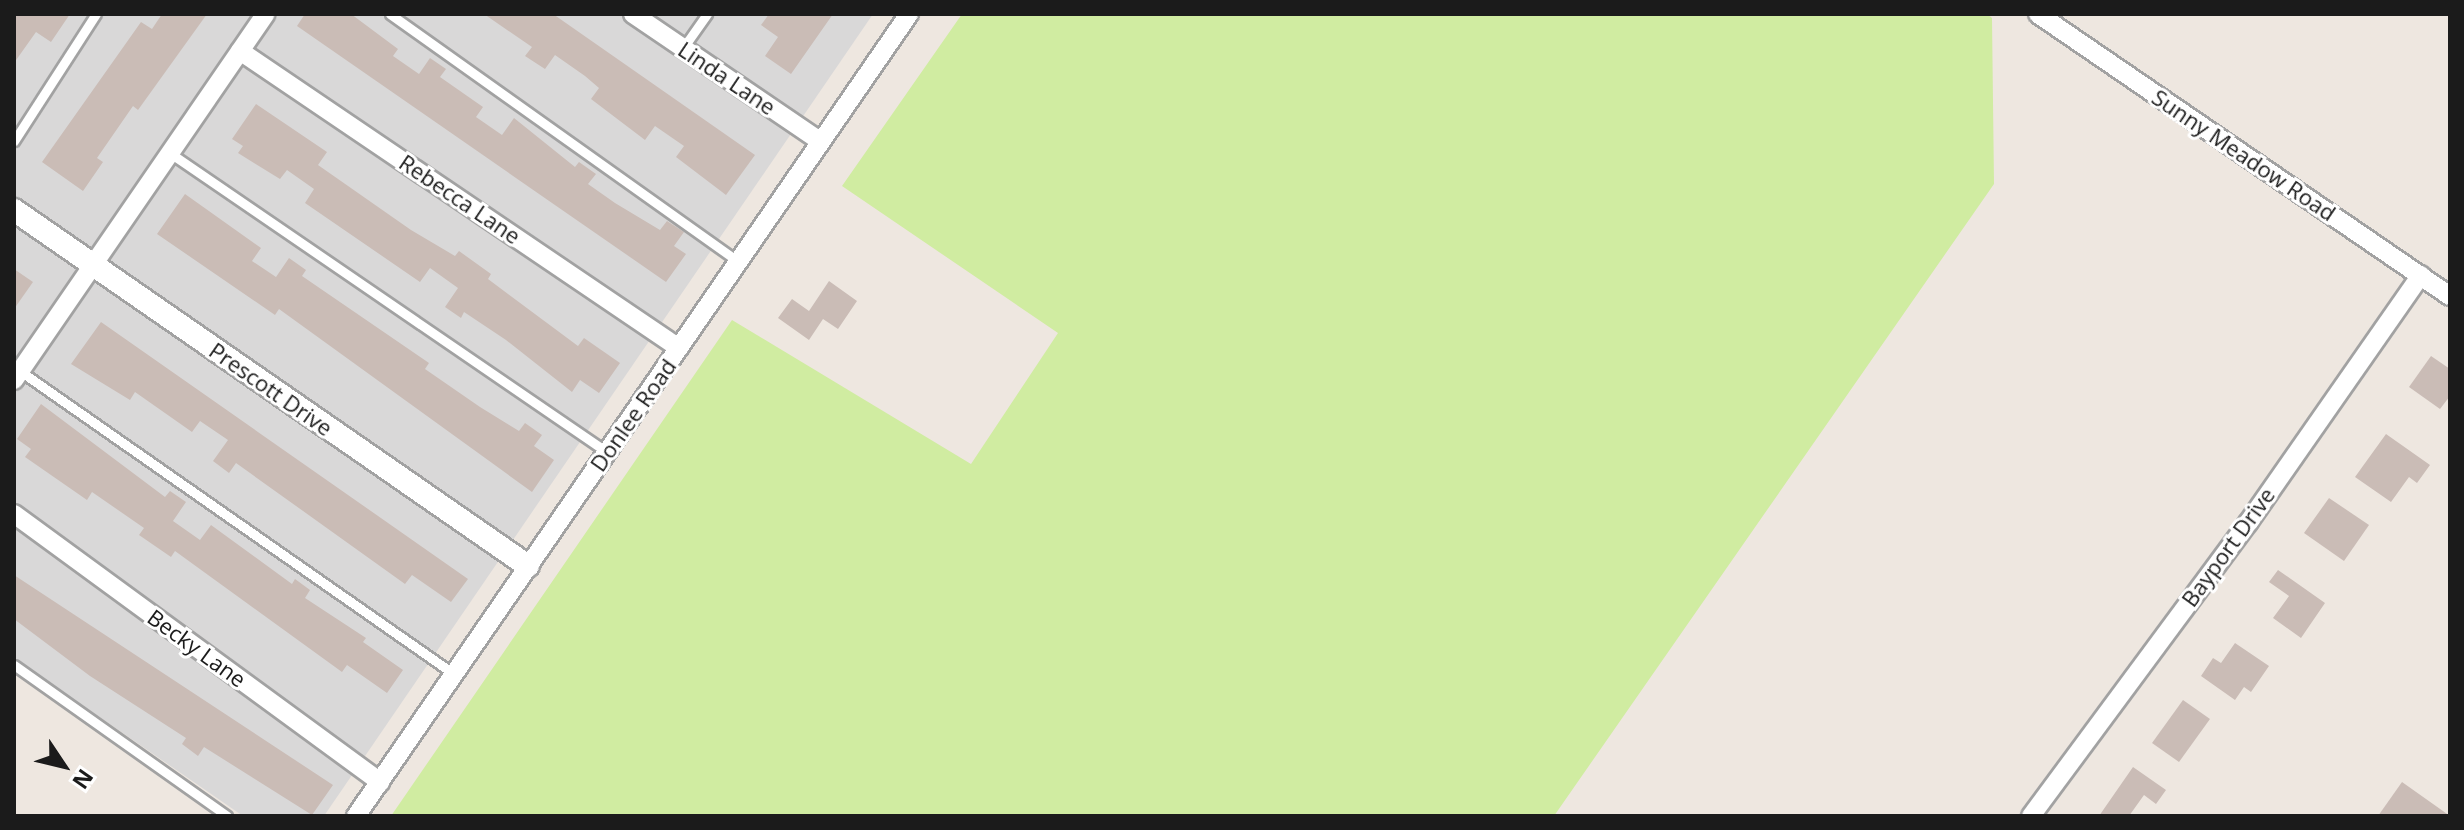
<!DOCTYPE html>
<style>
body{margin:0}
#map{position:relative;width:2464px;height:830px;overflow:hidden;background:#eee7e0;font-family:"Open Sans",sans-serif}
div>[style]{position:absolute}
.residential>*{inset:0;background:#d9d8d8}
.grass>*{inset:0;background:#d0eca1}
.building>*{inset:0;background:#cabcb6}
.roads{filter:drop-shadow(2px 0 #a2a2a2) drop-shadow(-2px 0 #a2a2a2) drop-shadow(0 2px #a2a2a2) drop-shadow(0 -2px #a2a2a2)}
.service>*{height:9px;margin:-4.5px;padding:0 4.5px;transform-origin:4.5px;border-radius:4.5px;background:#fff}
.minor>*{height:18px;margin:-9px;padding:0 9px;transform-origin:9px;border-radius:9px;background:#fff}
.tertiary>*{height:22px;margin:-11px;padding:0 11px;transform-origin:11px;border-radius:11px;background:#fff}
span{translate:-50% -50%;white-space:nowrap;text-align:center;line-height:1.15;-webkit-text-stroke:6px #fff;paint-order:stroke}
.street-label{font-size:22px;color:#1b1b1b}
.frame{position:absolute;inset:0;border:16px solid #1b1b1b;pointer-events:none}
.north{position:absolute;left:24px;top:726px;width:80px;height:80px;-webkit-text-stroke:6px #fff;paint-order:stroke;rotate:125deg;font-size:22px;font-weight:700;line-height:32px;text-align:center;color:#1b1b1b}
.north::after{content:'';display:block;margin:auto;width:28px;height:36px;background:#1b1b1b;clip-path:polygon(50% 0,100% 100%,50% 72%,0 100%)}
</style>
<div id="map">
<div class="residential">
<div style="clip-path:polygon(14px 14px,873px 14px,324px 816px,243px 816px,14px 658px)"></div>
</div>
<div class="grass">
<div style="clip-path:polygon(962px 14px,1987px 14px,1992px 18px,1994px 184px,1554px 816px,391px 816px,732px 320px,971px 464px,1058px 333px,842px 186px)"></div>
</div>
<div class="building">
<div style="clip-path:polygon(14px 14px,70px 14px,51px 42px,36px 32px,14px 63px)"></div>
<div style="clip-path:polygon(162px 14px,207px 14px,138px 110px,133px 106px,97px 158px,103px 162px,83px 191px,42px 162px,141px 22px,152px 29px)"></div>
<div style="clip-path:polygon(305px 14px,351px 14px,398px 49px,393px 56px,419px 74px,430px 58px,446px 69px,440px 77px,483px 107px,476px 117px,502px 135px,514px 118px,575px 167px,579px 162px,596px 174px,588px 184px,615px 203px,660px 230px,667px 221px,684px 232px,674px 246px,686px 254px,666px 282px,297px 26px)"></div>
<div style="clip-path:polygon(484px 14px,553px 14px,755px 155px,726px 195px,676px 157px,684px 146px,655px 126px,645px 140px,591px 99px,599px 88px,585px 76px,555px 55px,545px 69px,525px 56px,532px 47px)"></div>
<div style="clip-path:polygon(769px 14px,833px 14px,791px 74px,765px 56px,778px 37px,761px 25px)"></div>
<div style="clip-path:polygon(256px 104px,327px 152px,318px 165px,411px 230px,455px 256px,459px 251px,491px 274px,488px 279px,578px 346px,584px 338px,620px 363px,599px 393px,580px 380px,572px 392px,506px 340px,464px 312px,461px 318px,445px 307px,458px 288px,430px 268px,420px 282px,305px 203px,314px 189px,287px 170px,280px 179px,238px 153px,243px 146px,232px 139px)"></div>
<div style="clip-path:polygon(185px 194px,261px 248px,252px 261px,276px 277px,289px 258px,306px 270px,302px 276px,429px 363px,425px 369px,480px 407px,519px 431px,525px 423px,542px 435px,534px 446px,554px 460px,532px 492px,279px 309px,275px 315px,157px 234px)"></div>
<div style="clip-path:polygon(14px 269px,33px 282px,14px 309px)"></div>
<div style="clip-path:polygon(829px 281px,857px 301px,838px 329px,823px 319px,809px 340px,778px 318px,792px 299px,809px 311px)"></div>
<div style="clip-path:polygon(101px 322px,468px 579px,451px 602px,412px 575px,405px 584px,236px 463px,229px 473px,213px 461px,228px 440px,200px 421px,192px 432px,135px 392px,130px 400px,71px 364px)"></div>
<div style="clip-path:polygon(2431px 356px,2450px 369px,2450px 396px,2440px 409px,2409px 387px)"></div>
<div style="clip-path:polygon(41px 404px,165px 497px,170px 491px,186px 502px,173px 521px,200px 540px,211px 525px,292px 584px,295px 579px,310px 590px,305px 598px,366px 638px,363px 642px,403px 670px,387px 693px,347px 665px,342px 672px,175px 551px,171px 557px,139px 535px,144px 528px,92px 492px,87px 500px,25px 457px,31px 449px,17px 439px)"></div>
<div style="clip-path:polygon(2386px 434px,2430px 465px,2417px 483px,2409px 477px,2391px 502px,2355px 477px)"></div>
<div style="clip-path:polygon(2329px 498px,2369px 525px,2344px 561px,2304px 533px)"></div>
<div style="clip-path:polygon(2278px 570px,2325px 603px,2301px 638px,2273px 618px,2289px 596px,2269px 582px)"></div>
<div style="clip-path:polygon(14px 575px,333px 785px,312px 815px,204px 747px,198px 756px,182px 744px,186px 738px,90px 676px,14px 619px)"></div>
<div style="clip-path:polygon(2235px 643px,2269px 666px,2251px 692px,2244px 687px,2235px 700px,2201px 676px,2213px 658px,2221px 663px)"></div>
<div style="clip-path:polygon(2183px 700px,2210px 719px,2179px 762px,2152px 743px)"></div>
<div style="clip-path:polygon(2133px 767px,2166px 790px,2156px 804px,2144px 795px,2129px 816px,2099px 816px)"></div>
<div style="clip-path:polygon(2402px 782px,2450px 816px,2378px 816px)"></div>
</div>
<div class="roads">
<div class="service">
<div style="left:390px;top:14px;width:427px;rotate:35.4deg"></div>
<div style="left:683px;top:48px;width:42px;rotate:-54.8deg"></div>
<div style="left:14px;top:141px;width:151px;rotate:-57.2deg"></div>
<div style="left:170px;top:153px;width:529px;rotate:34.38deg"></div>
<div style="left:20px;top:371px;width:529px;rotate:34.92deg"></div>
<div style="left:14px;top:665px;width:261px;rotate:35.3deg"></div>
</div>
<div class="minor">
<div style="left:633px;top:14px;width:227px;rotate:34.2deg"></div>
<div style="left:2038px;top:14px;width:499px;rotate:34.4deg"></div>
<div style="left:240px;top:51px;width:530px;rotate:34.08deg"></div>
<div style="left:14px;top:380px;width:444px;rotate:-55.5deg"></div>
<div style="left:14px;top:514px;width:454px;rotate:36.2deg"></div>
<div style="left:356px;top:816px;width:974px;rotate:-55.41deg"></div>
<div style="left:2031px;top:816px;width:365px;rotate:-53.5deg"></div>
<div style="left:2248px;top:523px;width:302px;rotate:-55.1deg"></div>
</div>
<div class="tertiary">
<div style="left:14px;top:210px;width:625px;rotate:34.71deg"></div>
</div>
</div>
<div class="street-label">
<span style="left:727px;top:78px;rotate:34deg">Linda Lane</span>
<span style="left:2244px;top:155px;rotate:34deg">Sunny Meadow Road</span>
<span style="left:460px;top:199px;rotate:34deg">Rebecca Lane</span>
<span style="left:271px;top:389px;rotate:35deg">Prescott Drive</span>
<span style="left:633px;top:415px;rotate:-55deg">Donlee Road</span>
<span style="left:2228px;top:547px;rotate:-54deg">Bayport Drive</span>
<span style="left:197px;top:648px;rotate:36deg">Becky Lane</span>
</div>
<div class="frame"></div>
<div class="north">N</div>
</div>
